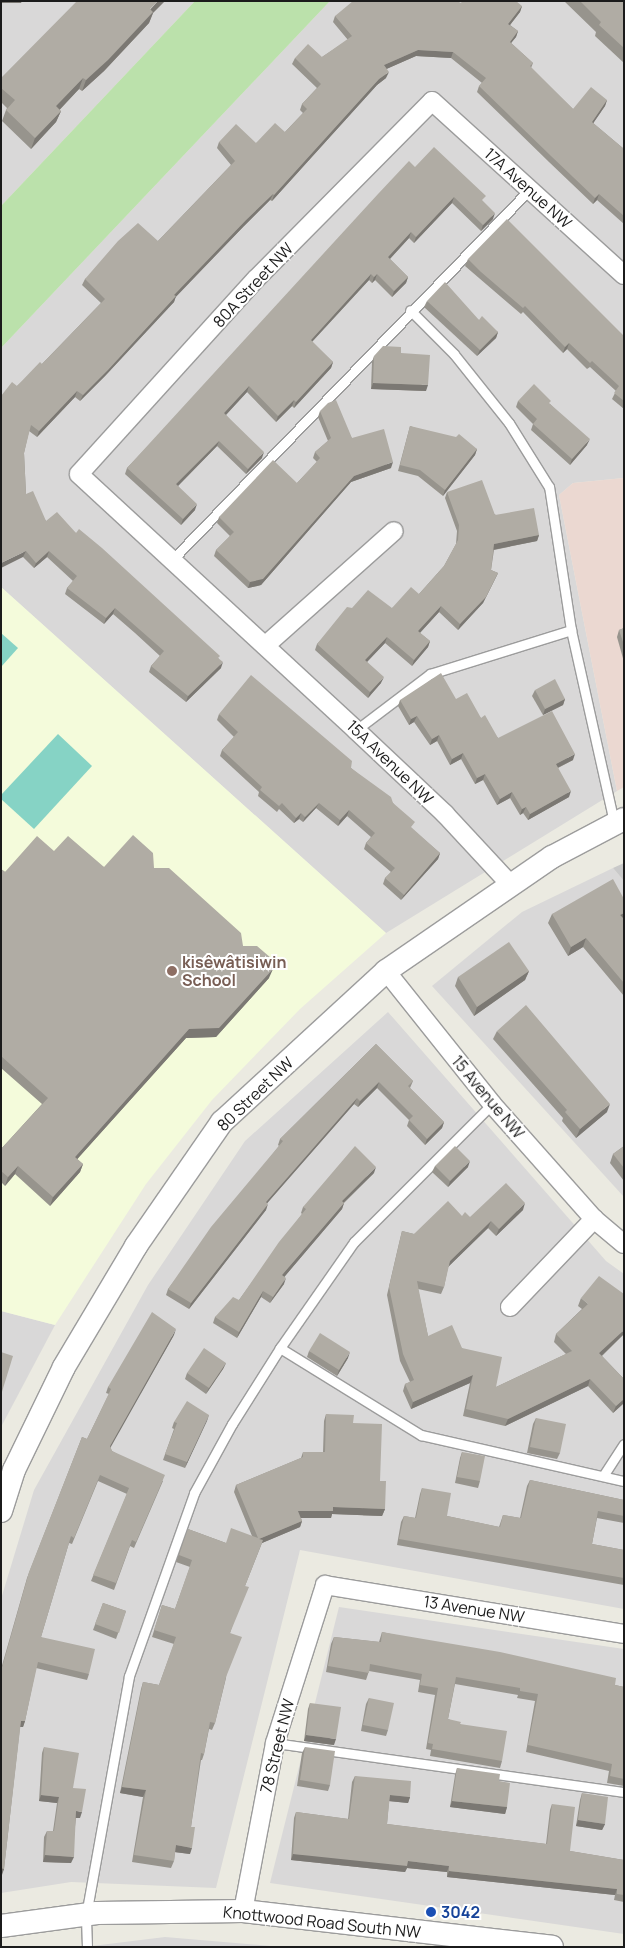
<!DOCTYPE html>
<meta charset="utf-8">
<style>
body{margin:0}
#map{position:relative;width:625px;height:1948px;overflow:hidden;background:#ebeae1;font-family:Manrope,sans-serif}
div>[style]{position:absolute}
.residential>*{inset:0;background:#d9d8d8}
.commercial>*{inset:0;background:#ebd8d1}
.education>*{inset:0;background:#f4fbdb}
.religious>*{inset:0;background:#c9c9c9}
.grass>*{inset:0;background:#bbe1ab}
.pitch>*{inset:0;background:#86d3c5}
.roads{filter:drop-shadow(1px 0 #9c9c9c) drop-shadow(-1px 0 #9c9c9c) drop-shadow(0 1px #9c9c9c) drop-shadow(0 -1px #9c9c9c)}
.service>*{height:9px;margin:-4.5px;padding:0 4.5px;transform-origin:4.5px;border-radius:4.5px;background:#fff}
.minor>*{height:18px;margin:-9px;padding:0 9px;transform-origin:9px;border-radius:9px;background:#fff}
.tertiary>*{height:22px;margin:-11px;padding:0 11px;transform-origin:11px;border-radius:11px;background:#fff}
.wall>*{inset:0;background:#97948d}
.shaded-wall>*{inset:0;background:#7b7873}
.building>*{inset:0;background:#b0aca4}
.dots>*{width:14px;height:14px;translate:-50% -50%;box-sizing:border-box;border:2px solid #fff;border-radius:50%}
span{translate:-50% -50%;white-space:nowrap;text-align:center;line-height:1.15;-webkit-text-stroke:4px #fff;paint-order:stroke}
.street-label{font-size:16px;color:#1b1b1b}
.education-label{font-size:16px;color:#785e54;font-weight:700}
.left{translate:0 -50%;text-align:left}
.transit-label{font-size:16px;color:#164399;font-weight:700}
.frame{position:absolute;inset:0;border:2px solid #1b1b1b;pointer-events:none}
</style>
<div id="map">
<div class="residential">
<div style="clip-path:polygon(1px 1px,195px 1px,1px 206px)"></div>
<div style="clip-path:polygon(330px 1px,624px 1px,624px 478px,573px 483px,559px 495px,617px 791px,386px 933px,1px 587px,1px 348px)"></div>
<div style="clip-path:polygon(613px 868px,624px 881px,624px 1197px,432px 986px,522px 912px)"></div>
<div style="clip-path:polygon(388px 1012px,606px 1261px,624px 1274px,624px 1609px,300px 1550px,216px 1888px,71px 1882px,1px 1893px,1px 1599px,34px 1490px,148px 1285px,245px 1141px)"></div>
<div style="clip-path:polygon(1px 1311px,55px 1325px,1px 1427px)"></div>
<div style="clip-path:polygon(339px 1607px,624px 1649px,624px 1934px,270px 1883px)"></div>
<div style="clip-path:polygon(165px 1937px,282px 1947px,84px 1947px)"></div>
</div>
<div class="commercial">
<div style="clip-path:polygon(624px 478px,624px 787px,617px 791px,559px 495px,573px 483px)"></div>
</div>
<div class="education">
<div style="clip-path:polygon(1px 587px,386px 933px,300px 1009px,212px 1100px,146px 1184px,55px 1325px,1px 1311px)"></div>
</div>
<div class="religious">
<div style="clip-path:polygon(624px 863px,624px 881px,613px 868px)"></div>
</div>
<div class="grass">
<div style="clip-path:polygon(195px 1px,330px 1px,1px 348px,1px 206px)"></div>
</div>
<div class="pitch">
<div style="clip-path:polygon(1px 633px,18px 648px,1px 667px)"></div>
<div style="clip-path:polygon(58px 734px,92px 766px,34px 829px,1px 799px,1px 795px)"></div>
</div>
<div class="roads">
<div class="service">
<div style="left:171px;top:561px;width:516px;rotate:-46.02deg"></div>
<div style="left:571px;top:630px;width:198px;rotate:77.4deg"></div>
<div style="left:356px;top:730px;width:93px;rotate:-37.1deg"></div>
<div style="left:430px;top:674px;width:148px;rotate:-17.3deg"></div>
<div style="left:571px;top:630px;width:145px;rotate:-98.7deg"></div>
<div style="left:549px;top:487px;width:75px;rotate:-122deg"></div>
<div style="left:509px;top:423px;width:88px;rotate:-128.6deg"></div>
<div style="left:454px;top:354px;width:62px;rotate:-135deg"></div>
<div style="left:280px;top:1348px;width:166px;rotate:31.7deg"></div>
<div style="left:421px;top:1435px;width:208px;rotate:12.8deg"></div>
<div style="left:603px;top:1476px;width:38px;rotate:-57deg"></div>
<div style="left:275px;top:1743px;width:352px;rotate:8deg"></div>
<div style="left:87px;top:1947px;width:32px;rotate:-92deg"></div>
<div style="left:86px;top:1915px;width:243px;rotate:-79.8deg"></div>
<div style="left:129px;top:1676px;width:194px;rotate:-70.4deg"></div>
<div style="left:194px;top:1493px;width:79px;rotate:-61.2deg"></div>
<div style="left:232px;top:1424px;width:90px;rotate:-57.7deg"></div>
<div style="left:280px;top:1348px;width:129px;rotate:-55.1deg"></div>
<div style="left:354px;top:1242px;width:195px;rotate:-45deg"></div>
</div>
<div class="minor">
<div style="left:266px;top:645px;width:171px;rotate:-41.7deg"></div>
<div style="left:510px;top:884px;width:96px;rotate:-132.9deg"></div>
<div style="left:445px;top:814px;width:122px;rotate:-136.7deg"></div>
<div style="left:356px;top:730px;width:377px;rotate:-137.3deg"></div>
<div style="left:79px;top:474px;width:263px;rotate:-47.8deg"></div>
<div style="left:256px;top:279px;width:250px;rotate:-45.3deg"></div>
<div style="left:432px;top:101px;width:259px;rotate:42.2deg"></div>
<div style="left:386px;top:971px;width:170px;rotate:51.4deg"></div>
<div style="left:492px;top:1104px;width:154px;rotate:48.4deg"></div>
<div style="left:594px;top:1219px;width:39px;rotate:40deg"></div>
<div style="left:510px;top:1307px;width:122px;rotate:-46.3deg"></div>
<div style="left:243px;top:1911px;width:171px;rotate:-79.2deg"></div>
<div style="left:275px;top:1743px;width:166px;rotate:-72.4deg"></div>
<div style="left:325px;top:1585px;width:303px;rotate:9.3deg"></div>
</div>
<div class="tertiary">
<div style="left:1px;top:1511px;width:43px;rotate:-72.4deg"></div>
<div style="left:14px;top:1470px;width:114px;rotate:-64.1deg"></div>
<div style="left:64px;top:1367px;width:141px;rotate:-59.2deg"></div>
<div style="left:136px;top:1246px;width:151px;rotate:-55.3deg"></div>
<div style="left:222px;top:1122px;width:223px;rotate:-42.6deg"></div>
<div style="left:386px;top:971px;width:201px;rotate:-34.5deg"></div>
<div style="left:552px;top:857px;width:81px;rotate:-27.8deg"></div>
<div style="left:1px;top:1926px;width:97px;rotate:-7.7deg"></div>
<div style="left:97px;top:1913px;width:146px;rotate:-0.8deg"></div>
<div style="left:243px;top:1911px;width:311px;rotate:6.6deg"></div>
</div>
</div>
<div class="wall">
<div style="clip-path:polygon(564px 1px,624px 1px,624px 63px,595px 36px,596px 32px)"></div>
<div style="clip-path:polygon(461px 3px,522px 6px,520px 12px,510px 25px,518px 31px,516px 37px,511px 43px,533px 63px,531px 68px,573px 109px,607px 100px,605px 106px,593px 123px,624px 149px,624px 224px,597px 200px,593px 204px,549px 162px,477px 92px,479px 86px,482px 83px,451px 58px,416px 56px,386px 69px,386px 78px,377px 85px,272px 201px,270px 200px,244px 226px,176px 296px,174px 302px,105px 376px,80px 401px,75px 397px,37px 437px,29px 431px,24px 453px,26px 494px,46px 521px,76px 533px,219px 659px,221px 668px,186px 702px,149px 672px,151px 666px,160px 656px,135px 633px,113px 614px,104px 624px,65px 594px,67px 588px,73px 581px,47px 557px,34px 568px,23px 557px,17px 386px,42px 364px,101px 303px,82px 285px,85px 279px,158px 241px,231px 165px,217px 148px,219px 142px,256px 143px,285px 132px,303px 113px,300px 110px,302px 104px,317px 88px,292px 64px,295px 58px,322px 57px,348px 40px,333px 22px,335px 16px)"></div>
<div style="clip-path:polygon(153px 13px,149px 23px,104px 71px,82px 91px,79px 89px,59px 110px,61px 111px,56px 122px,31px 149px,2px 121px,6px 110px,7px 108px,1px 102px,1px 78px)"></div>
<div style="clip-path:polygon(415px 167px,483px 202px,493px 219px,481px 231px,452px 203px,414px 243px,409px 238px,390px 259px,408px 277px,406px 283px,392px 297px,375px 280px,372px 283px,369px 280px,312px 342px,333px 362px,331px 368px,294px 408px,292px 406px,276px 422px,247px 392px,226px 415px,262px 458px,246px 474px,217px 446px,178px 486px,195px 510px,181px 525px,125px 474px,127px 468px)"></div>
<div style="clip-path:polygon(468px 259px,624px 336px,624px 409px,612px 399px,616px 391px,590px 367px,587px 369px,567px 349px,563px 353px,523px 312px,521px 314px,465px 266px)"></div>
<div style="clip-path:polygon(427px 301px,479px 320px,498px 332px,496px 338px,477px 356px,424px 307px)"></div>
<div style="clip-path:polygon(401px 353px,426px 391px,371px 389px,372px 362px,374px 356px)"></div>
<div style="clip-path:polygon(518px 401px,550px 404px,587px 445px,570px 465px,531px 430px,533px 424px,516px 407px)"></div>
<div style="clip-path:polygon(320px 411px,352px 438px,391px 468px,351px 482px,261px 585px,248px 588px,214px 556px,216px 550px,230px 536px,217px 523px,219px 517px,297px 483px,317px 462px,313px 458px,315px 452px,328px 441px,318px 417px)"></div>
<div style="clip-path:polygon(410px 426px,477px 449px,475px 455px,443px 496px,418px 476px,398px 471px)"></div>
<div style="clip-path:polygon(447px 492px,539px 535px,537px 541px,494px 550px,491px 570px,498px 573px,483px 603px,458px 630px,439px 612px,420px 633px,430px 641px,428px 647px,412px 666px,385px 643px,367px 662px,381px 683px,368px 698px,315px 650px,317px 644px,352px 608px,392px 608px,419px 594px,444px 566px,456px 544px,457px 531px,445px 498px)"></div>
<div style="clip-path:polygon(624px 628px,624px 662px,617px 637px,619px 630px)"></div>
<div style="clip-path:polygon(535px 690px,565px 699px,563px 705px,543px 715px,532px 696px)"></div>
<div style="clip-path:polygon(456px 699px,481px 718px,498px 738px,573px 760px,558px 768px,569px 797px,528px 820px,523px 813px,520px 815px,510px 798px,497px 805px,483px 780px,475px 784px,461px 759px,450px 765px,437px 741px,430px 745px,414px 722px,409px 725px,398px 706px,400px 700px)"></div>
<div style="clip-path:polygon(219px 714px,351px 768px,393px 803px,412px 829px,440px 853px,438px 859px,401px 900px,383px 884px,385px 878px,391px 872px,364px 849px,366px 843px,371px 837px,347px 816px,338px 826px,316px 808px,303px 822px,299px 819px,294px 823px,279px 809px,277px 812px,258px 796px,259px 792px,220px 756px,222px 750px,234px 737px,217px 720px)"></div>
<div style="clip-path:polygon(54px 851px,104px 867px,154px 868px,243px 946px,269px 978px,216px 1037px,186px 1038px,77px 1159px,83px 1164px,80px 1172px,50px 1206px,15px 1174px,5px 1186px,1px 1182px,1px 1149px,42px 1104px,1px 1068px,1px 869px,5px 872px)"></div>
<div style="clip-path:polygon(624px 899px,624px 996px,583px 947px,568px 956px,548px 923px,552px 914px)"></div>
<div style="clip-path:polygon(529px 971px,525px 980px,474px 1016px,455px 986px,458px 977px)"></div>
<div style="clip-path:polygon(497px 1031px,607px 1112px,576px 1138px,562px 1121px,563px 1118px,493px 1039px)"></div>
<div style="clip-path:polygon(376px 1044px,413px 1081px,410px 1088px,444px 1122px,442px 1128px,425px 1145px,407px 1126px,409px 1120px,377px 1088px,358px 1107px,354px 1104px,267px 1203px,266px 1210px,189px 1309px,166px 1295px,168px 1289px,279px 1146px,278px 1145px,280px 1139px)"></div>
<div style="clip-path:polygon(624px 1146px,624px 1181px,610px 1163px,613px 1154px)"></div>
<div style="clip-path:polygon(435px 1166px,468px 1167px,448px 1187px,432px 1172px)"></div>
<div style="clip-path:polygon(374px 1173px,344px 1203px,342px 1209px,284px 1277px,284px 1284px,270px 1303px,261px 1297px,237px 1338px,213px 1323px,215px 1317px,239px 1300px,302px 1214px,301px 1213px,303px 1207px)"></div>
<div style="clip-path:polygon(523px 1210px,496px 1236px,488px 1228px,448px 1267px,444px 1287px,441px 1294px,418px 1289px,428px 1336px,462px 1348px,496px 1387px,566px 1354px,554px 1342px,556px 1334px,582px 1309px,578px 1306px,581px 1298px,624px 1334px,602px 1356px,624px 1379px,624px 1403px,613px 1413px,588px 1386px,505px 1426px,463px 1416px,470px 1383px,411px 1409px,403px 1391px,405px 1384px,410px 1382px,400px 1361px,387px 1295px,400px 1239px,402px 1231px,414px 1234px,462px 1216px,470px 1217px)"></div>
<div style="clip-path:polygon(174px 1335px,110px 1447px,112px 1451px,163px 1481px,134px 1548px,130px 1546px,114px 1590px,91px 1581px,127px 1494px,98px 1481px,72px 1544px,69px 1543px,41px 1637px,89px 1674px,87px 1680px,36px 1668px,25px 1721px,23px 1727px,20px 1727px,4px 1869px,1px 1875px,1px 1669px,27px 1578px,82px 1437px,87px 1439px,109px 1394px,106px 1393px,108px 1387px)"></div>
<div style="clip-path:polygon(309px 1351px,348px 1358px,337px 1376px,307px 1357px)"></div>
<div style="clip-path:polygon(226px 1363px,223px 1369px,206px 1394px,185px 1379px,187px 1373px)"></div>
<div style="clip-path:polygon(326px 1414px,353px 1423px,380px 1481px,385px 1509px,382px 1516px,332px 1514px,331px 1518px,301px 1518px,302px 1521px,300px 1527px,262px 1543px,245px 1586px,230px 1633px,226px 1678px,215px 1723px,212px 1730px,209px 1729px,204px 1754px,202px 1760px,201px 1760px,191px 1827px,190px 1854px,175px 1852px,174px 1861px,171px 1868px,132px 1862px,143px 1797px,120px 1793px,141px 1689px,143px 1682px,159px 1685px,174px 1644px,152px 1637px,162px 1605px,175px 1609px,190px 1567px,176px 1562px,188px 1529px,226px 1543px,252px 1536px,234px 1492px,236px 1485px,301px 1458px,303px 1452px,323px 1452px,324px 1421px)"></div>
<div style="clip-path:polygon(209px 1415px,185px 1468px,163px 1460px,174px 1429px,172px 1428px,174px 1422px)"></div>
<div style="clip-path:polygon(536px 1418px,560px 1453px,557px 1459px,527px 1453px,533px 1424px)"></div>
<div style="clip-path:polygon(462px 1452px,480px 1481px,478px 1488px,455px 1483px,460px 1458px)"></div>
<div style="clip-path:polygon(530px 1480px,624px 1500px,624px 1523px,597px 1518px,592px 1544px,624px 1550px,624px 1585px,397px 1545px,401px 1522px,404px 1516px,415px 1518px,420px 1494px,422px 1488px,447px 1516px,499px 1527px,503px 1515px,520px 1518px,527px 1486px)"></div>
<div style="clip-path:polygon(103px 1603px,126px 1611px,116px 1639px,93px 1630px)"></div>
<div style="clip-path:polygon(382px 1632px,624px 1687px,624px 1786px,607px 1783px,609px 1771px,526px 1752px,535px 1701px,517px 1698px,518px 1695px,455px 1684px,448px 1719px,460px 1724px,502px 1761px,500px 1768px,430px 1756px,431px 1750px,426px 1749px,435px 1695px,418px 1692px,420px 1680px,369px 1671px,366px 1680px,326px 1672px,331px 1644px,334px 1637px,379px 1642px)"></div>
<div style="clip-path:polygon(369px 1698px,388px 1730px,386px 1736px,361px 1731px,366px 1704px)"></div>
<div style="clip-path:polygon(310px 1703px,334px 1745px,304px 1741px,308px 1709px)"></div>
<div style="clip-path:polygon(44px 1747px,73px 1788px,80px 1818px,76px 1818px,71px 1863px,43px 1862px,44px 1837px,47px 1831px,53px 1831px,57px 1803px,39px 1801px,42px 1753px)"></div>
<div style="clip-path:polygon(305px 1747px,330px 1785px,328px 1791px,297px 1786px,302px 1753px)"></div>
<div style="clip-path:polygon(457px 1768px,499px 1781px,507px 1807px,505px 1814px,450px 1807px,455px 1775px)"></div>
<div style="clip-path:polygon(355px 1776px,410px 1797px,408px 1803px,389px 1801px,387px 1824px,546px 1844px,550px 1810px,552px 1804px,570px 1851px,624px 1860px,624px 1902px,614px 1900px,615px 1895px,447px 1877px,447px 1872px,407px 1868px,405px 1872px,291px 1860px,294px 1818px,296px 1812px,348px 1819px,352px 1782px)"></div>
<div style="clip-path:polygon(582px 1793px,605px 1824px,602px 1830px,576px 1826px,580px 1800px)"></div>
</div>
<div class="shaded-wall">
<div style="clip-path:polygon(1px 1px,22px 1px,21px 3px,1px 3px)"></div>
<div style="clip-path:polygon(158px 1px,165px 1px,153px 13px,149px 23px,104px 71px,82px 91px,86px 80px)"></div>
<div style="clip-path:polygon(522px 6px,520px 12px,506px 30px,508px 24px)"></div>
<div style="clip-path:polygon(518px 31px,516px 37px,507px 48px,510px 42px)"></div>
<div style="clip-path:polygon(418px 50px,453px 52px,451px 58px,416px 56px,382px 71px,384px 65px)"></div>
<div style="clip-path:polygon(389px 72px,386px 78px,377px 85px,272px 201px,274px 195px,379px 79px)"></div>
<div style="clip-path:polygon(83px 78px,79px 89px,52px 118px,56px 106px)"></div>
<div style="clip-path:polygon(607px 100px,605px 106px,590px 128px,592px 122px)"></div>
<div style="clip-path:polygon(61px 111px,56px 122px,31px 149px,35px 138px)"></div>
<div style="clip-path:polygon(273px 194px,270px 200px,244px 226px,172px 301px,174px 295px,246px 220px)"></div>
<div style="clip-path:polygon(599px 194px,597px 200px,593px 204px,595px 198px)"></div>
<div style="clip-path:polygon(454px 197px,452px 203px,414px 243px,416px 237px)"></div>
<div style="clip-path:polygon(495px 213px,493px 219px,481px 231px,483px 225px)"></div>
<div style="clip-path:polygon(411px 232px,409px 238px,386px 263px,388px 257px)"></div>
<div style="clip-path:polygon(371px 274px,369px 280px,308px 346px,311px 340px)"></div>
<div style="clip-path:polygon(377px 274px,375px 280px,372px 283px,374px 277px)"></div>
<div style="clip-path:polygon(408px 277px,406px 283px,392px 297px,394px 291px)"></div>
<div style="clip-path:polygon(176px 296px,174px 302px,105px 376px,80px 401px,83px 395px)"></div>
<div style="clip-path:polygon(498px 332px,496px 338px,477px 356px,480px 350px)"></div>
<div style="clip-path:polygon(569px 343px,567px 349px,563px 353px,565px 347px)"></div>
<div style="clip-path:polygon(333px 362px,331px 368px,294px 408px,296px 402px)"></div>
<div style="clip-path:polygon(373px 383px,428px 385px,426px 391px,371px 389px)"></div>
<div style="clip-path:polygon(249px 386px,247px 392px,222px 419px,224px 413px)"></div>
<div style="clip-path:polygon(77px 391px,75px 397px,37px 437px,39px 431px)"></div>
<div style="clip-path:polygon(294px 400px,292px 406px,276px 422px,278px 416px)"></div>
<div style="clip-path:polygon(590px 439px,587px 445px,570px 465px,572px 459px)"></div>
<div style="clip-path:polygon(219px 441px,217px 446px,174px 490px,176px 484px)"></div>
<div style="clip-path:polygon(477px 449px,475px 455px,443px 496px,445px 490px)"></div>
<div style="clip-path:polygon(264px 452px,262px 458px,246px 474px,248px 469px)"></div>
<div style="clip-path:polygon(393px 462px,391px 468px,351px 482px,261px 585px,248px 588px,250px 582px,354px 476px)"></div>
<div style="clip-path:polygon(197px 504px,195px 510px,181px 525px,183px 519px)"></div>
<div style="clip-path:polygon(539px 535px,537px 541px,492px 550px,494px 544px)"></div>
<div style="clip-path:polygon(26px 551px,23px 557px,1px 568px,1px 563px)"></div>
<div style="clip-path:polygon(49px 551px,47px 557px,34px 568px,36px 563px)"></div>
<div style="clip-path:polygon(498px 573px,483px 603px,458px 630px,460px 624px)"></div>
<div style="clip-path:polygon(441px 606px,439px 612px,416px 637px,418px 631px)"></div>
<div style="clip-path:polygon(115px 608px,113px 614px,104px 624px,106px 618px)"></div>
<div style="clip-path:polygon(387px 637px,385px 643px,363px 666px,365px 660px)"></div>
<div style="clip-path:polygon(430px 641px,428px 647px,412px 666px,414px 660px)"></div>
<div style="clip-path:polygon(223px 662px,221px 668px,186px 702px,188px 696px)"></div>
<div style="clip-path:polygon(384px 677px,381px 683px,368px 698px,370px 692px)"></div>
<div style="clip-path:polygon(565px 699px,563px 705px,543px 715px,545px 709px)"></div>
<div style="clip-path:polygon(417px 716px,414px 722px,409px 725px,411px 719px)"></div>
<div style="clip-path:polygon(439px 735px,437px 741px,430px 745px,432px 739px)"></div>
<div style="clip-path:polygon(463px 753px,461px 759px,450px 765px,452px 759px)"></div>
<div style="clip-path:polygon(575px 754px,573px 760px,553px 770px,556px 764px)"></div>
<div style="clip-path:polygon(485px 774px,483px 780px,475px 784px,477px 778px)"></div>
<div style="clip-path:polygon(571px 791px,569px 797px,528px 820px,530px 814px)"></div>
<div style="clip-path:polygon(512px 792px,510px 798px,497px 805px,500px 799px)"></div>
<div style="clip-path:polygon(319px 803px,316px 808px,303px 822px,305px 817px)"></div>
<div style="clip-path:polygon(526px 807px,523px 813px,520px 815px,522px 809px)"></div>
<div style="clip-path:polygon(349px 810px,347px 816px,338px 826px,340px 820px)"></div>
<div style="clip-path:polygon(301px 813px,299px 819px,294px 823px,296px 818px)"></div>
<div style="clip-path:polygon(440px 853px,438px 859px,401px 900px,404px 895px)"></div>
<div style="clip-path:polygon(624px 913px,624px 920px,620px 915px)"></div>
<div style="clip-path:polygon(586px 938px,583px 947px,568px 956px,571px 947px)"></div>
<div style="clip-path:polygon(273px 969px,269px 978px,216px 1037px,186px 1038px,72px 1165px,75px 1157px,189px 1029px)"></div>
<div style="clip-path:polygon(529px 971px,525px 980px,474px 1016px,477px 1007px)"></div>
<div style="clip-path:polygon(379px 1082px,377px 1088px,358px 1107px,360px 1101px)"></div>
<div style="clip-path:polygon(357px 1098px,354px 1104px,263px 1208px,266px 1202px)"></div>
<div style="clip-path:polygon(610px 1104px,607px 1112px,576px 1138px,580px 1129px)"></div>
<div style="clip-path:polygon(444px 1122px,442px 1128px,425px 1145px,427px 1139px)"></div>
<div style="clip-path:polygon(470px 1161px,468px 1167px,448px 1187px,450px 1181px)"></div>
<div style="clip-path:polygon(83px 1164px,80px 1172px,50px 1206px,53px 1197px)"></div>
<div style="clip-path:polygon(18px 1166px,15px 1174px,5px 1186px,8px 1177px)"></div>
<div style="clip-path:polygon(376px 1167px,374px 1173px,339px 1207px,342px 1201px)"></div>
<div style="clip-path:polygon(344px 1203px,342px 1209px,280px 1282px,282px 1275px)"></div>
<div style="clip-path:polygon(525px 1203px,523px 1210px,496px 1236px,499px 1229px)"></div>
<div style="clip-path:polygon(268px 1204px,266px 1210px,189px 1309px,191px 1303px)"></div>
<div style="clip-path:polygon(491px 1221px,488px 1228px,447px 1268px,450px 1261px)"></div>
<div style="clip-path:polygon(286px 1278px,284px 1284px,270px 1303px,273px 1297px)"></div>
<div style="clip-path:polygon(263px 1291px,261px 1297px,237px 1338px,239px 1332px)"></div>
<div style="clip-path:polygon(176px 1329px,174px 1335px,108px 1452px,110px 1446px)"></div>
<div style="clip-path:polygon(624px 1330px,624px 1334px,597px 1360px,599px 1353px)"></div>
<div style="clip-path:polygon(350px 1352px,348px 1358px,337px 1376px,339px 1370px)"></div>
<div style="clip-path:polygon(226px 1363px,223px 1369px,206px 1394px,209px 1388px)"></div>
<div style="clip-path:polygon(473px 1375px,470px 1383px,411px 1409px,413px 1402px)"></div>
<div style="clip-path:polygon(590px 1379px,588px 1386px,505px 1426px,508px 1419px)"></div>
<div style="clip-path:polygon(624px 1399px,624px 1403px,613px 1413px,616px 1406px)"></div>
<div style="clip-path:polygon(209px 1415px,207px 1421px,185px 1468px,187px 1462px)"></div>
<div style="clip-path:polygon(333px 1507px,385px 1509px,382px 1516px,332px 1514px,331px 1518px,296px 1518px,298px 1511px)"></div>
<div style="clip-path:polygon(302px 1521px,300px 1527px,262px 1543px,259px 1539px)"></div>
<div style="clip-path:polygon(21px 1721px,25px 1721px,23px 1727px,19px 1727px)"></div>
<div style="clip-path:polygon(306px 1735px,336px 1739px,334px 1745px,304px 1741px)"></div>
<div style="clip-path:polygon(122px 1787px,146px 1790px,143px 1797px,120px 1793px)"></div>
<div style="clip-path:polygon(41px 1795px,59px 1797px,57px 1803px,39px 1801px)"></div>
<div style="clip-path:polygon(390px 1795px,410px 1797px,408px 1803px,388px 1801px)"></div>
<div style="clip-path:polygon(452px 1801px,507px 1807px,505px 1814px,450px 1807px)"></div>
<div style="clip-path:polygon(76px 1811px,82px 1812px,80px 1818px,74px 1818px)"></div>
<div style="clip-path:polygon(578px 1820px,605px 1824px,602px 1830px,576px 1826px)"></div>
<div style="clip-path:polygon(176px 1845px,192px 1848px,190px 1854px,174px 1852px)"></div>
<div style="clip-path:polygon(293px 1854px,408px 1861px,449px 1866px,447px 1872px,407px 1868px,405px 1872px,291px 1860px)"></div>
<div style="clip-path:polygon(45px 1855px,74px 1857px,71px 1863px,43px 1862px)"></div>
<div style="clip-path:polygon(1px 1868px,4px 1869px,2px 1875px,1px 1875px)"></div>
<div style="clip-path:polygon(449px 1871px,617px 1889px,615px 1895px,447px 1877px)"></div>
</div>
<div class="building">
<div style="clip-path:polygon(77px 1px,158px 1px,150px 9px,153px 12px,108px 60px,86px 80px,83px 78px,56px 106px,61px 111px,35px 138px,6px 110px,15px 100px,1px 88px,1px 78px)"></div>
<div style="clip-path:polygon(353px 1px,457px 1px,461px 3px,462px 1px,516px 1px,522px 6px,508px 24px,518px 31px,510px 42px,533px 63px,530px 66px,573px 109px,591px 87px,607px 100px,592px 122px,624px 149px,624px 216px,599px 194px,595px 198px,551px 156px,479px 86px,486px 78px,453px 52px,418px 50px,384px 65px,389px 72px,379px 79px,274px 195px,273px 194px,246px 220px,174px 295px,176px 296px,108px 370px,83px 395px,77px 391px,39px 431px,31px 425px,24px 453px,26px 494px,33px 491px,46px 521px,57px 512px,76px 533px,79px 529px,102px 548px,220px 656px,218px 658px,223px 662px,188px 696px,151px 666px,164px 651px,115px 608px,106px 618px,67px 588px,77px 576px,49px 551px,36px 563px,26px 551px,1px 563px,1px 396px,12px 382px,17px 386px,40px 362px,42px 364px,105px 299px,85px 279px,118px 241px,138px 223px,158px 241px,235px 161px,219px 142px,236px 124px,256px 143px,275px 123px,285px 132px,307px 109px,302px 104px,321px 84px,295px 58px,308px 44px,322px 57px,352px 36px,335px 16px)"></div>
<div style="clip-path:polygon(580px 1px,624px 1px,624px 48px,599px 25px,601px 22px)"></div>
<div style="clip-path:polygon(434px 147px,486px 196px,482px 200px,495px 213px,483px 225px,454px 197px,416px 237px,411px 232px,388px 257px,408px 277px,394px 291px,377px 274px,374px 277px,371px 274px,311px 340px,333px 362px,296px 402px,294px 400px,278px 416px,249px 386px,224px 413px,264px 452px,248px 469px,219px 441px,176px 484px,197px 504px,183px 519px,127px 468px,378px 194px,409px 161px,415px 167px)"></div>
<div style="clip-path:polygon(507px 219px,624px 336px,624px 401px,614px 393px,619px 386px,592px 361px,590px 363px,569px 343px,565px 347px,525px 306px,523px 308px,481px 272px,468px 259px)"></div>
<div style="clip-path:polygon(445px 282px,479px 320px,482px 316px,498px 332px,480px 350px,427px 301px)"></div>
<div style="clip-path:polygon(383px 346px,401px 347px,401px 353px,430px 355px,428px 385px,373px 383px,374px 356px)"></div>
<div style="clip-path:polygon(534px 384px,551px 401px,549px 403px,590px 439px,572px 459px,533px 424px,537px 419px,518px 401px)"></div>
<div style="clip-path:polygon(336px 400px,352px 438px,384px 429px,393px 462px,354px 476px,263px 579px,250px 582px,216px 550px,234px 532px,219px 517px,273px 460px,297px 483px,320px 458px,315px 452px,331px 438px,320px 411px,328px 403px)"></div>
<div style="clip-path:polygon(410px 426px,456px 437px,459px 434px,477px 449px,445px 490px,420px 470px,400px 465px)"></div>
<div style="clip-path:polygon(482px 480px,495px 515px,534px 508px,539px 535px,494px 544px,491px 570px,498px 573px,486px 597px,460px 624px,441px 606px,418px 631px,430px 641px,414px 660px,387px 637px,365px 660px,384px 677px,370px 692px,317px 644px,347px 607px,352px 608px,368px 590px,392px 608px,411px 587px,419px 594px,444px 566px,458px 540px,459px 525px,447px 492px)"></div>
<div style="clip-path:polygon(624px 628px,624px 645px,619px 630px)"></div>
<div style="clip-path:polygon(441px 673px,456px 699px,467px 693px,481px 718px,485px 715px,498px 738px,552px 711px,575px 754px,556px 764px,571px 791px,530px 814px,526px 807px,522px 809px,512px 792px,500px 799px,485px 774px,477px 778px,463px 753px,452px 759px,439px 735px,432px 739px,417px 716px,411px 719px,400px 700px)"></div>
<div style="clip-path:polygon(251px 675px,352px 761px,351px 768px,391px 797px,393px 803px,415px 822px,411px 827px,440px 853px,404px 895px,385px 878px,395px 868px,366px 843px,375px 833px,349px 810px,340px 820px,319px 803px,305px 817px,301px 813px,296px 818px,282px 803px,279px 806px,260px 790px,262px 787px,222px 750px,238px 732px,219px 714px)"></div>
<div style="clip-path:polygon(555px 679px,565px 699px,545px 709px,535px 690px)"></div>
<div style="clip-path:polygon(133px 835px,153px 853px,154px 868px,169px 868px,241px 933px,243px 946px,257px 946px,271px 958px,273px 969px,219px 1028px,189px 1029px,75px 1157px,83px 1164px,53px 1197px,18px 1166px,8px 1177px,1px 1171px,1px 1149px,48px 1098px,1px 1056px,1px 869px,5px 872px,37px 836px,54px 851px,68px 836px,104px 867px)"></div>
<div style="clip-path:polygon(613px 879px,624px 899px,624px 913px,620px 915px,624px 919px,624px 983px,586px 938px,571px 947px,552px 914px)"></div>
<div style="clip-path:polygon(509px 942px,529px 971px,477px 1007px,458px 977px)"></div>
<div style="clip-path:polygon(526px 1005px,610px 1104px,580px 1129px,565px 1112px,567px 1110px,497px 1031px)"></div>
<div style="clip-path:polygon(376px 1044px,413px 1081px,408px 1086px,444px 1122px,427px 1139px,409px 1120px,413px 1116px,379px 1082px,360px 1101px,357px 1098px,266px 1202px,268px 1204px,191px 1303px,168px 1289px,211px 1227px,283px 1141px,280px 1139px)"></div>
<div style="clip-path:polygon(355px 1146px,376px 1167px,342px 1201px,344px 1203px,282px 1275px,286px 1278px,273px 1297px,263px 1291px,239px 1332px,215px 1317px,233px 1297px,239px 1300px,279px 1242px,306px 1209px,303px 1207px)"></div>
<div style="clip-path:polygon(455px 1146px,470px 1161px,450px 1181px,435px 1166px)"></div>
<div style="clip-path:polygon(624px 1146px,624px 1168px,613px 1154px)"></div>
<div style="clip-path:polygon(506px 1183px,525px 1203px,499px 1229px,491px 1221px,450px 1261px,444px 1287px,417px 1281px,428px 1336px,452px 1325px,462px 1348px,502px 1357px,496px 1387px,572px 1351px,556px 1334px,588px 1304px,581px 1298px,599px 1276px,624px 1294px,624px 1330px,599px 1353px,624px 1379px,624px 1399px,616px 1406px,590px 1379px,508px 1419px,466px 1409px,473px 1375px,413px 1402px,405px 1384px,414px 1380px,403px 1354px,389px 1287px,402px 1231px,414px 1234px,448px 1201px,462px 1216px,465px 1212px,470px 1217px)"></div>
<div style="clip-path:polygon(152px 1312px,176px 1329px,110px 1446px,112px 1451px,165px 1475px,136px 1542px,132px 1540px,116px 1583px,93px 1575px,129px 1488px,100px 1475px,74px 1538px,71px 1536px,41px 1637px,95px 1649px,89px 1674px,38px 1662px,25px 1721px,21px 1721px,4px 1869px,1px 1868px,1px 1671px,29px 1572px,82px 1437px,87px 1439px,111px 1389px,108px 1387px)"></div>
<div style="clip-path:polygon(320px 1333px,350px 1352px,339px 1370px,309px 1351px)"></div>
<div style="clip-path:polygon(204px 1348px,226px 1363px,209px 1388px,187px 1373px)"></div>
<div style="clip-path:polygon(1px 1352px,13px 1356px,1px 1395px)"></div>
<div style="clip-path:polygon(187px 1401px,209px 1415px,187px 1462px,165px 1454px,177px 1423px,174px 1422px)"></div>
<div style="clip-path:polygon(326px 1414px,354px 1415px,353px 1423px,382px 1424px,380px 1481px,386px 1481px,385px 1509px,333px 1507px,333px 1511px,298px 1511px,302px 1521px,259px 1539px,263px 1540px,245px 1586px,249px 1587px,230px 1633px,242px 1637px,226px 1677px,215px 1723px,210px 1722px,204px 1754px,201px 1753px,191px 1827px,195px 1827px,192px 1848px,176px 1845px,174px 1861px,134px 1855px,146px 1790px,122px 1787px,143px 1682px,159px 1685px,176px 1637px,154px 1630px,162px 1605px,175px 1609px,192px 1560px,179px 1555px,188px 1529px,226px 1543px,231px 1528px,258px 1538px,236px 1485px,303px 1457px,303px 1452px,325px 1452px)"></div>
<div style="clip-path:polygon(536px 1418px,566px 1424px,560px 1453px,530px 1447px)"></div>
<div style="clip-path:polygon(462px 1452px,485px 1456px,480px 1481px,457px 1477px)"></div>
<div style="clip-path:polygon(530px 1480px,624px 1500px,624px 1516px,598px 1511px,592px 1544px,624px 1550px,624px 1578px,399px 1539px,404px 1516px,416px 1518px,422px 1488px,451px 1493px,447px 1516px,500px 1527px,503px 1515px,521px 1518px)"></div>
<div style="clip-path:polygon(103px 1603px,126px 1611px,119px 1633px,95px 1624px)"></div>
<div style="clip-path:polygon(382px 1632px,500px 1652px,616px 1678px,615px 1685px,624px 1687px,624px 1779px,610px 1776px,612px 1764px,528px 1745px,538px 1694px,520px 1691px,520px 1688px,456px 1677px,448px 1719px,461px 1722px,460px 1724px,507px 1731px,502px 1761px,432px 1749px,433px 1744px,428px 1743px,438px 1688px,420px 1685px,422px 1674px,370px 1664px,369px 1673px,328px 1666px,334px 1637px,381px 1642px)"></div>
<div style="clip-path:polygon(369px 1698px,394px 1703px,388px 1730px,363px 1725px)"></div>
<div style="clip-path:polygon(310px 1703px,341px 1707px,336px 1739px,306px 1735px)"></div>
<div style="clip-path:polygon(44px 1747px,79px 1753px,73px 1788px,86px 1789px,82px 1812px,76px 1811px,74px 1857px,45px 1855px,47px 1831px,54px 1831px,59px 1797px,41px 1795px)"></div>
<div style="clip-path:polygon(305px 1747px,335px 1751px,330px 1785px,300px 1780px)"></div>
<div style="clip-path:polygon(457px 1768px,500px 1774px,499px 1781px,510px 1783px,507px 1807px,452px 1801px)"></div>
<div style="clip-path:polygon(355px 1776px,411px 1781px,410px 1797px,390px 1795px,387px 1824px,547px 1844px,552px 1804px,575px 1807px,570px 1851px,624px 1860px,624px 1895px,617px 1894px,617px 1889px,449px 1871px,449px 1866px,408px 1861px,407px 1866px,293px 1854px,296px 1812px,349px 1819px)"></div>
<div style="clip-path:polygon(582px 1793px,608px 1797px,605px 1824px,578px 1820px)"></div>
</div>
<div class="dots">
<div style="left:172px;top:971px;background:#8d6e63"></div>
<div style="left:431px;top:1912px;background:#1a4fb4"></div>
</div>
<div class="street-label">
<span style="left:528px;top:188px;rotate:42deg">17A Avenue NW</span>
<span style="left:253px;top:285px;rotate:-47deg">80A Street NW</span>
<span style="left:390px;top:762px;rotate:44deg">15A Avenue NW</span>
<span style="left:255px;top:1094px;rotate:-44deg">80 Street NW</span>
<span style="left:488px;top:1097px;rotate:50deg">15 Avenue NW</span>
<span style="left:474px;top:1609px;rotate:9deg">13 Avenue NW</span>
<span style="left:277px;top:1746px;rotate:-76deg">78 Street NW</span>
<span style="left:322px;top:1922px;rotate:6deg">Knottwood Road South NW</span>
</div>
<div class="education-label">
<span class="left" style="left:182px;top:971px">kisêwâtisiwin<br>School</span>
</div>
<div class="transit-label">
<span class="left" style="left:441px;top:1912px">3042</span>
</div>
<div class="frame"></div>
</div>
